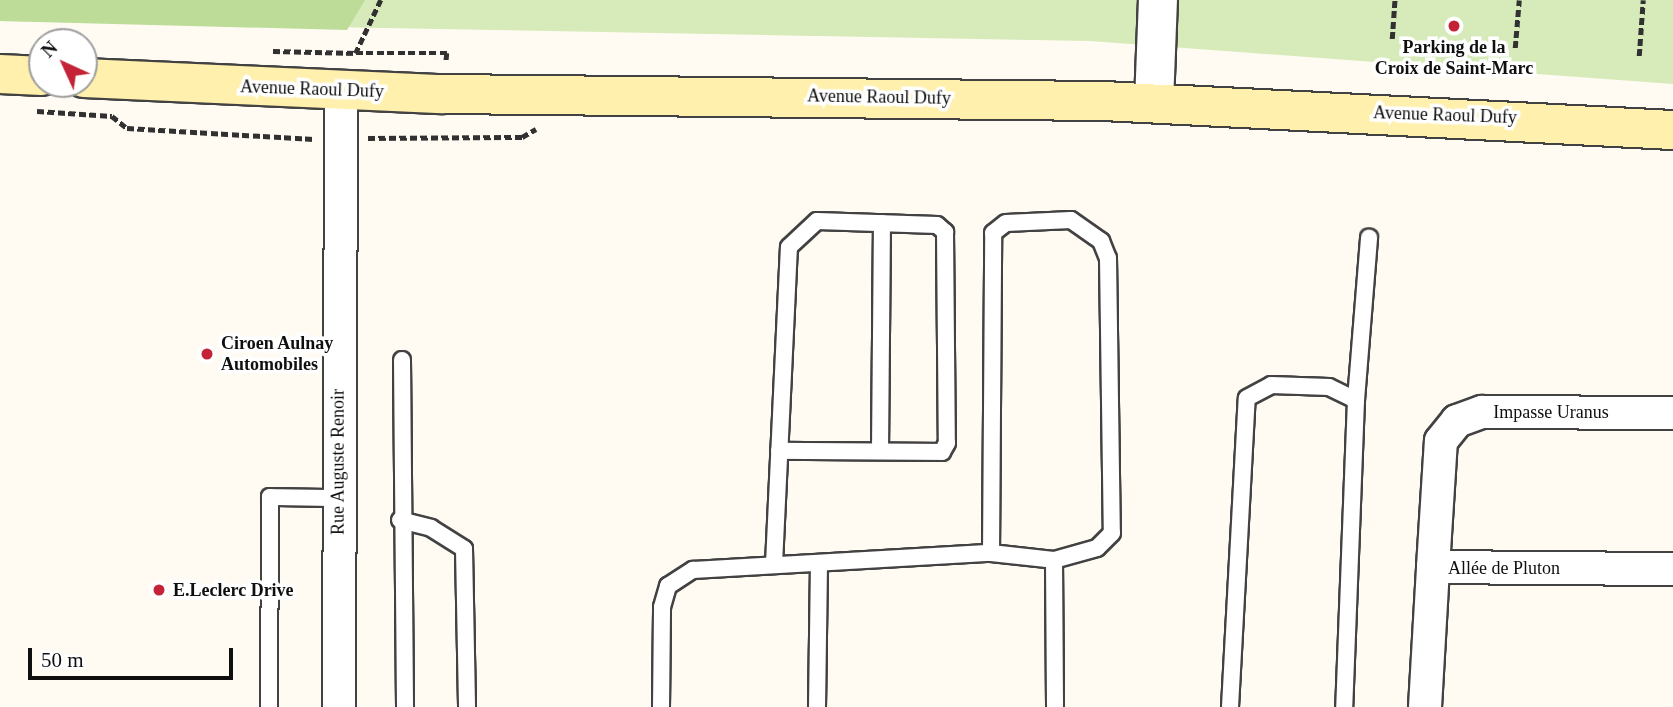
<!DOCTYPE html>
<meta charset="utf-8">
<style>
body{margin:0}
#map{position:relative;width:1673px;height:707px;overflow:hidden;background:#fffbf2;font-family:"Times New Roman",serif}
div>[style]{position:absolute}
.green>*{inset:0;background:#d7ebba}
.forest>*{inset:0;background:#bcdc98}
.path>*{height:4.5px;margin-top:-2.25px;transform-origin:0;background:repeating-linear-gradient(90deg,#313131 0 7px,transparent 0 10.5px)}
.roads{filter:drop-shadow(2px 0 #424242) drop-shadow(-2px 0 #424242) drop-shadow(0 2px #424242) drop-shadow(0 -2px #424242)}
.service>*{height:16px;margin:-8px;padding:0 8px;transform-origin:8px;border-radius:8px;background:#fff}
.minor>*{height:32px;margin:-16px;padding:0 16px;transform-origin:16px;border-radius:16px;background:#fff}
.tertiary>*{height:38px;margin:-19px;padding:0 19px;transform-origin:19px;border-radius:19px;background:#fff}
.secondary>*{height:38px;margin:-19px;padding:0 19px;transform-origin:19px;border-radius:19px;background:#fff0ad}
.dots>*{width:19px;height:19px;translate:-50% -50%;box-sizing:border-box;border:4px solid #fff;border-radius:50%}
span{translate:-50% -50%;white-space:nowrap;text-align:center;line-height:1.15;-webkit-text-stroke:7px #fff;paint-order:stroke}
.poi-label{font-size:18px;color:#0f0f0f;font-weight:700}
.left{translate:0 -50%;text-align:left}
.street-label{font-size:18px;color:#0f0f0f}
.north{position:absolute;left:28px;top:28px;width:70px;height:70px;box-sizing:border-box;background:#fff;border:2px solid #9f9f9f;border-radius:50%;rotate:315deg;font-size:19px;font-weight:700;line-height:28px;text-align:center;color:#0f0f0f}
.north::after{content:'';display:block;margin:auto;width:24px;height:32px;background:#c42337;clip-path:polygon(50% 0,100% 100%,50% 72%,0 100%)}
.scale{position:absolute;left:28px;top:648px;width:205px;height:32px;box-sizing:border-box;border:4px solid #0f0f0f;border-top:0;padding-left:9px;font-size:21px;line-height:24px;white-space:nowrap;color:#0f0f0f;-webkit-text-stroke:5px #fff;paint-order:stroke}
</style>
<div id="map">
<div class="green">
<div style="clip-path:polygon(0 0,1673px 0,1673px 84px,1090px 41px,0 21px)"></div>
</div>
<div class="forest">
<div style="clip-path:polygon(0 0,365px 0,347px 30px,0 21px)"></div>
</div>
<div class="path">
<div style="left:381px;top:0;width:59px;rotate:115.3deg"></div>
<div style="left:356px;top:53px;width:91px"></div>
<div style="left:447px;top:53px;width:9px;rotate:96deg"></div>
<div style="left:1392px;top:39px;width:39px;rotate:-86deg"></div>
<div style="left:1515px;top:48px;width:48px;rotate:-85.2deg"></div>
<div style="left:273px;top:51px;width:83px;rotate:1.4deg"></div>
<div style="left:1639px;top:56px;width:56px;rotate:-85.9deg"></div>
<div style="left:37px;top:111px;width:75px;rotate:3.8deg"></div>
<div style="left:112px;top:116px;width:19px;rotate:39deg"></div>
<div style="left:127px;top:128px;width:187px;rotate:3.4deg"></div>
<div style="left:368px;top:138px;width:154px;rotate:-0.4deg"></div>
<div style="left:522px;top:137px;width:16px;rotate:-30deg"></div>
</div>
<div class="roads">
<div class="service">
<div style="left:402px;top:360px;width:347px;rotate:89.5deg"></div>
<div style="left:1356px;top:400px;width:163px;rotate:-85.4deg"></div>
<div style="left:880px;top:451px;width:228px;rotate:-89.5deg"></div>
<div style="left:400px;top:520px;width:32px;rotate:14deg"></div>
<div style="left:431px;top:528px;width:39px;rotate:32deg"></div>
<div style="left:464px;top:549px;width:158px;rotate:88.9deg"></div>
<div style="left:991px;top:553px;width:320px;rotate:-89.6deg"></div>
<div style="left:993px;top:233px;width:16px;rotate:-38deg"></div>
<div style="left:1006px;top:223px;width:65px;rotate:-2.6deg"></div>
<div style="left:1071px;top:220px;width:37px;rotate:35deg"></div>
<div style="left:1101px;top:241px;width:18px;rotate:68deg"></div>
<div style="left:1108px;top:258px;width:275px;rotate:89.2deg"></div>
<div style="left:1112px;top:533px;width:21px;rotate:135deg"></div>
<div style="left:1097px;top:548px;width:45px;rotate:164.4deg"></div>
<div style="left:1054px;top:560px;width:147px;rotate:89.6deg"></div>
<div style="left:774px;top:564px;width:317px;rotate:-87.3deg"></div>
<div style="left:789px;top:247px;width:38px;rotate:-43deg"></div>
<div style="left:817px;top:221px;width:120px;rotate:1.9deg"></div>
<div style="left:937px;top:225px;width:11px;rotate:41deg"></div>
<div style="left:945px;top:232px;width:211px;rotate:89.5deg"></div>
<div style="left:947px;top:443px;width:10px;rotate:119deg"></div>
<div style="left:942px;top:452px;width:163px;rotate:-179.6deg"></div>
<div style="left:269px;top:707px;width:210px;rotate:-89.7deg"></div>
<div style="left:270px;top:497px;width:67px;rotate:0.9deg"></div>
<div style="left:661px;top:707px;width:100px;rotate:-89.4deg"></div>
<div style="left:662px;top:607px;width:22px;rotate:-74deg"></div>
<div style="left:668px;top:586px;width:30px;rotate:-33deg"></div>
<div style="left:693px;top:570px;width:298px;rotate:-3.3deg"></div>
<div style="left:991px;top:553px;width:63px;rotate:6.3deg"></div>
<div style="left:817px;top:707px;width:144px;rotate:-89.2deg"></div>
<div style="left:1230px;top:707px;width:309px;rotate:-86.9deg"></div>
<div style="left:1247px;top:398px;width:27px;rotate:-28deg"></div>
<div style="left:1271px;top:385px;width:58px;rotate:2deg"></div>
<div style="left:1329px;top:387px;width:30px;rotate:26deg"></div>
<div style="left:1356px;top:400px;width:307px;rotate:92.2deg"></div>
</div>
<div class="minor">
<div style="left:1433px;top:567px;width:126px;rotate:-86.4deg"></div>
<div style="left:1441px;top:441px;width:26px;rotate:-51deg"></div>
<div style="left:1457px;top:421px;width:27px;rotate:-20deg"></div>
<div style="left:1482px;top:412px;width:191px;rotate:0.3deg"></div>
<div style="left:339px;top:707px;width:616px;rotate:-89.81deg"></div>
<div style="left:1425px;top:707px;width:140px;rotate:-86.7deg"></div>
<div style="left:1433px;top:567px;width:240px;rotate:0.5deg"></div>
</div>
<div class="tertiary">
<div style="left:1154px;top:103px;width:103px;rotate:-87.8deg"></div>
</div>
<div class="secondary">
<div style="left:0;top:74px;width:42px;rotate:2.7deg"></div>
<div style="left:84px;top:78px;width:359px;rotate:2.6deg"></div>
<div style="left:443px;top:94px;width:661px;rotate:0.61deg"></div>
<div style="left:1104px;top:101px;width:570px;rotate:2.92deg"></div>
</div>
</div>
<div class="dots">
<div style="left:1454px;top:26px;background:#c42337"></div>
<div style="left:207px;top:354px;background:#c42337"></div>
<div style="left:159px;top:590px;background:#c42337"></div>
</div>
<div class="poi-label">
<span style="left:1454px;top:58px">Parking de la<br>Croix de Saint-Marc</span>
<span class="left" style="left:221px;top:354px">Ciroen Aulnay<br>Automobiles</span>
<span class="left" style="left:173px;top:590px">E.Leclerc Drive</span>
</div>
<div class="street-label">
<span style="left:312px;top:89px;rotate:2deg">Avenue Raoul Dufy</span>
<span style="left:879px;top:97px;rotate:1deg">Avenue Raoul Dufy</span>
<span style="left:1445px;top:115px;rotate:2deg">Avenue Raoul Dufy</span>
<span style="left:1551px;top:412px">Impasse Uranus</span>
<span style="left:338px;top:462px;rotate:-90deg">Rue Auguste Renoir</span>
<span style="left:1504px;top:568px">Allée de Pluton</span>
</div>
<div class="north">N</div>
<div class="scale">50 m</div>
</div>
